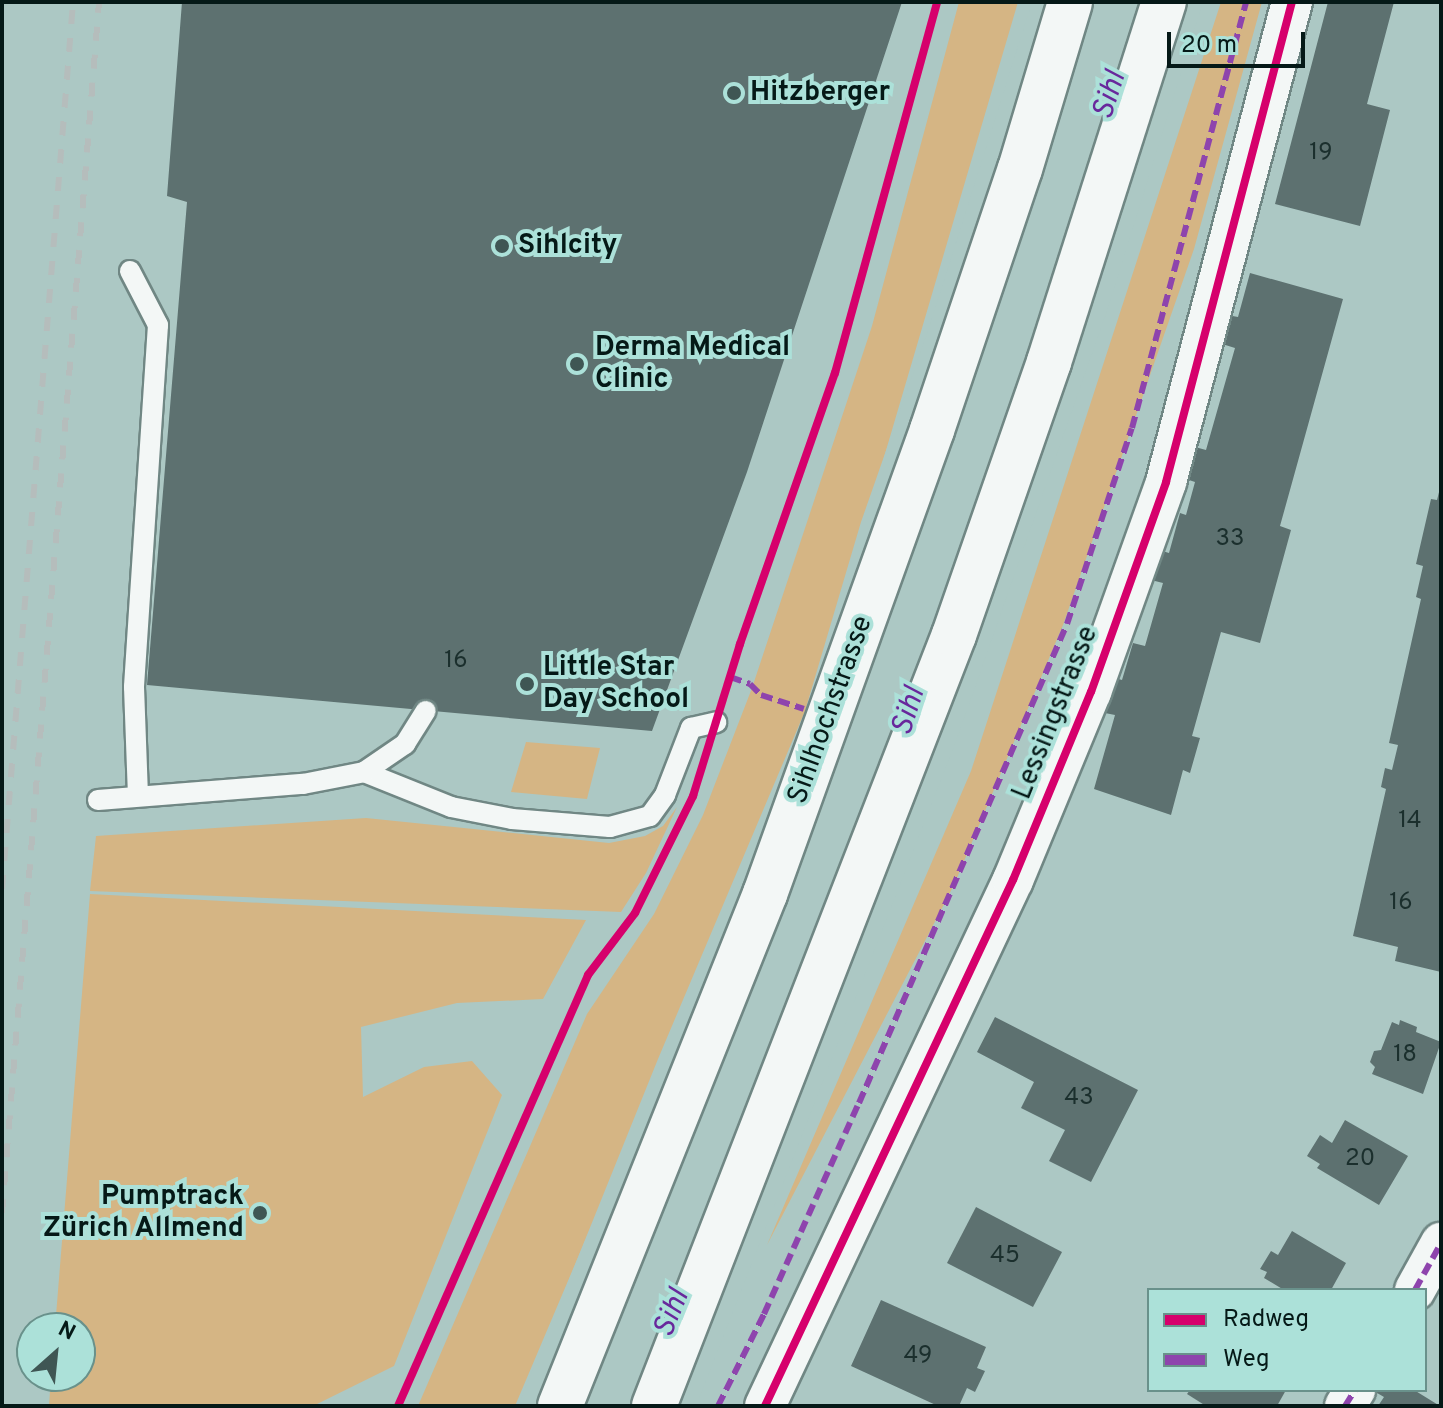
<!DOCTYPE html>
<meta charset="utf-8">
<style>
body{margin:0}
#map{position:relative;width:1443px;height:1408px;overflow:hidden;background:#acc8c4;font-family:Overpass,sans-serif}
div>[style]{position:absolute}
.green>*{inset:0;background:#d5b584}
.pier>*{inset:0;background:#acc8c4}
.building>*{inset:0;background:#5d7170}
.roads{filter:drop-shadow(2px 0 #708784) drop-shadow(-2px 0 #708784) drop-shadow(0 2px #708784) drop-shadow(0 -2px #708784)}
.service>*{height:20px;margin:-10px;padding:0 10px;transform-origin:10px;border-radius:10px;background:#f3f7f6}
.minor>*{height:40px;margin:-20px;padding:0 20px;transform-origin:20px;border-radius:20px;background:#f3f7f6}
.motorway>*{height:44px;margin:-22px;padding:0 22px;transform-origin:22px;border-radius:22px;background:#f3f7f6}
.rail>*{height:6px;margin-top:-3px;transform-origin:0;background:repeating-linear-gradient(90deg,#b5bdbc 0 14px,transparent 0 28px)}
.quiet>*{height:6px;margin-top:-3px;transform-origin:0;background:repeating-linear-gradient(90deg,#8e44ad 0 12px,transparent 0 18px)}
.cycleway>*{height:8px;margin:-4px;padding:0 4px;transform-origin:4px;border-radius:4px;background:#d6006c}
.dots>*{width:22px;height:22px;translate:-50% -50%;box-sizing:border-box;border:4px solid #ace1d9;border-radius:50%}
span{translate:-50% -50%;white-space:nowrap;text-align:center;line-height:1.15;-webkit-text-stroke:8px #ace1d9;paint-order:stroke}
.number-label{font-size:24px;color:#1b2f2d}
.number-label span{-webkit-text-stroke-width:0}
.poi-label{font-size:28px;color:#051917;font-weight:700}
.left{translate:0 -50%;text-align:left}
.right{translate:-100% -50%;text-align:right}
.street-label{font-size:28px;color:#051917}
.water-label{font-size:30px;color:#68289c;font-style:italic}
.frame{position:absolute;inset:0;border:4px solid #051917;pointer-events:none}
.legend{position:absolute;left:1147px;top:1288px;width:280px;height:104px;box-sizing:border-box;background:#ace1d9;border:2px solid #69918b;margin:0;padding:10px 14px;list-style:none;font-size:24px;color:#051917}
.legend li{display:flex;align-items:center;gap:16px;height:40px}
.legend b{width:40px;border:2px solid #69918b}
.north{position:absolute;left:16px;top:1312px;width:80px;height:80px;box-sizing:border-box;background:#ace1d9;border:2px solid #69918b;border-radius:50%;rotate:27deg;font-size:22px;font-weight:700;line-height:32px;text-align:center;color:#051917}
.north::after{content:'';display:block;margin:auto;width:28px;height:36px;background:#3f5654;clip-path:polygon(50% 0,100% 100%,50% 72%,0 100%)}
.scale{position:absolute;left:1167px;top:32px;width:138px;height:36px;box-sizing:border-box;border:4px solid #051917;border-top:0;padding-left:10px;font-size:24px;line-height:28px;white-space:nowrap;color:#051917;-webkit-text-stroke:6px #ace1d9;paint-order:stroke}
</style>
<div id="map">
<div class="green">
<div style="clip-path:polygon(959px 2px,1018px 2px,809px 712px,515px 1406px,418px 1406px,587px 1014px,654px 914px,703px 815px,752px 688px,872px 326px)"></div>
<div style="clip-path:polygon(1221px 2px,1262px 2px,1194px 249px,1063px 625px,954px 885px,767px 1245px,971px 771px)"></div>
<div style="clip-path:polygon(526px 742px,600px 748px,587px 799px,511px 792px)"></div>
<div style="clip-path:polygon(677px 807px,646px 873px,621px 912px,90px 891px,96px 836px,366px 818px,609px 843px,645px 836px,663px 826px)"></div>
<div style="clip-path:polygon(90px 894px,586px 920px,543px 999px,457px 1003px,361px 1027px,363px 1097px,424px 1067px,472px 1061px,502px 1095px,394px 1366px,313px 1406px,49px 1406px,51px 1376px,80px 1376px,80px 1328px,55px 1328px)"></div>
</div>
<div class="pier">
<div style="clip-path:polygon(1032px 2px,1203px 2px,1108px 308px,955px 744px,696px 1406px,518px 1406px,658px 1059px,805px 711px,861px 522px,929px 328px)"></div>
</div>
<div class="building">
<div style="clip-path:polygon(182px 2px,902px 2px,747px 472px,652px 731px,147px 685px,187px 202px,167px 196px)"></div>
<div style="clip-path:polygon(1328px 2px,1394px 2px,1367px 104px,1390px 110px,1360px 226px,1275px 204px)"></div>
<div style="clip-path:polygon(1250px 273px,1343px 299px,1280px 526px,1291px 530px,1260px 643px,1221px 632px,1192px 736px,1200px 738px,1190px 773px,1183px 770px,1171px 815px,1094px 789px,1115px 715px,1105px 713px,1115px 678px,1122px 680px,1133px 643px,1145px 646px,1163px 583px,1151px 580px,1159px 550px,1169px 553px,1180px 513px,1186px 515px,1195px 482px,1186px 479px,1195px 447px,1206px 450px,1235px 348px,1219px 343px,1227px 315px,1238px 317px)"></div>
<div style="clip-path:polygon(1440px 488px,1441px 489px,1441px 972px,1395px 961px,1398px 947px,1353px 936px,1386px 789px,1381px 787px,1385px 768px,1392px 770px,1398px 745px,1389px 743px,1421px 599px,1416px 597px,1423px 566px,1416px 564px,1431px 499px,1437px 500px)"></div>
<div style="clip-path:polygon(995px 1017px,1138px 1090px,1091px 1182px,1049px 1161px,1065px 1130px,1021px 1108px,1034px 1082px,977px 1052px)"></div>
<div style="clip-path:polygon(1400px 1020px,1417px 1027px,1416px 1032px,1441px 1042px,1423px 1094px,1372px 1074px,1375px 1067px,1370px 1062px,1374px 1051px,1381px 1050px,1392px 1022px,1399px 1025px)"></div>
<div style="clip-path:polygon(1345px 1120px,1408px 1156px,1379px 1205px,1317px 1168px,1320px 1164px,1307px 1156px,1320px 1135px,1332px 1143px)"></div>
<div style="clip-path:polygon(976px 1207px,1062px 1252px,1033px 1307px,947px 1263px)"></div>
<div style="clip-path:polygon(1292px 1231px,1346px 1263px,1331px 1290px,1284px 1290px,1264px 1278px,1267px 1272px,1260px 1269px,1271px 1251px,1278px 1255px)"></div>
<div style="clip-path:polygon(881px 1300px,986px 1347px,977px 1368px,985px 1371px,975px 1392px,967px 1388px,959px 1406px,938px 1406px,851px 1366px)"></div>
<div style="clip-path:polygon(1190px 1390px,1286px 1390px,1277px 1406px,1206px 1406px,1187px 1394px)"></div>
<div style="clip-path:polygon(1372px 1390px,1414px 1390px,1440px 1406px,1378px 1406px,1384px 1397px)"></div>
</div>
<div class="roads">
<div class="service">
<div style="left:130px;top:271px;width:61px;rotate:62.6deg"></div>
<div style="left:158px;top:325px;width:363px;rotate:93.8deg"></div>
<div style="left:134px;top:687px;width:107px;rotate:87.9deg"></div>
<div style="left:364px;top:772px;width:94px;rotate:21.9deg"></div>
<div style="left:451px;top:807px;width:62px;rotate:11.1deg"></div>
<div style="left:512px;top:819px;width:98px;rotate:4.7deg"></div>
<div style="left:610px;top:827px;width:41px;rotate:-15.4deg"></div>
<div style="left:650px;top:816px;width:26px;rotate:-54deg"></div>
<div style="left:665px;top:795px;width:72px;rotate:-68.8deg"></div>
<div style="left:691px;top:728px;width:26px;rotate:-13deg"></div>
<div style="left:98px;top:800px;width:206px;rotate:-4.5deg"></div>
<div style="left:303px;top:784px;width:62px;rotate:-11.1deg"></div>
<div style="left:364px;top:772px;width:50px;rotate:-34.3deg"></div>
<div style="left:405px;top:744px;width:39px;rotate:-58deg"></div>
</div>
<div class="minor">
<div style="left:1415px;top:1290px;width:54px;rotate:-61deg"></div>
<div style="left:765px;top:1406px;width:582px;rotate:-64.76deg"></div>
<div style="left:1013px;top:880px;width:204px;rotate:-67.5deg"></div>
<div style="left:1091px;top:692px;width:223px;rotate:-70.3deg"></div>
<div style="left:1166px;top:482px;width:496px;rotate:-75.3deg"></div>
<div style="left:1345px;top:1406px;width:19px;rotate:-58deg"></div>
</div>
<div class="motorway">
<div style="left:560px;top:1406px;width:552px;rotate:-68.18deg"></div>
<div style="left:765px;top:894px;width:493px;rotate:-70.2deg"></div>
<div style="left:932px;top:430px;width:275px;rotate:-71.4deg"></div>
<div style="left:1020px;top:169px;width:174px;rotate:-73.3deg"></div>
<div style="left:654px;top:1406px;width:827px;rotate:-68.74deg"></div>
<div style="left:954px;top:635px;width:289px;rotate:-70.8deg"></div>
<div style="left:1049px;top:362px;width:378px;rotate:-72.3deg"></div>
</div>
</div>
<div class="rail">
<div style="left:2px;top:889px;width:890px;rotate:-85.42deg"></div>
<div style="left:2px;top:1213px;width:1215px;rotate:-85.42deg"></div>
</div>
<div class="quiet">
<div style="left:730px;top:677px;width:21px;rotate:19deg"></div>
<div style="left:750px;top:684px;width:16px;rotate:45deg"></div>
<div style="left:761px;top:695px;width:45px;rotate:18deg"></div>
<div style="left:1415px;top:1290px;width:54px;rotate:-61deg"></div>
<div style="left:718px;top:1406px;width:103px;rotate:-63.4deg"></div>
<div style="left:764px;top:1314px;width:231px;rotate:-65.8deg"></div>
<div style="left:859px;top:1103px;width:522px;rotate:-66.53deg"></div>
<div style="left:1067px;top:624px;width:206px;rotate:-71.7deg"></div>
<div style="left:1132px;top:428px;width:441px;rotate:-75deg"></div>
<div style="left:1345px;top:1406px;width:19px;rotate:-58deg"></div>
</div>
<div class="cycleway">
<div style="left:398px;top:1406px;width:471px;rotate:-66.2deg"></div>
<div style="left:588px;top:975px;width:78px;rotate:-52.8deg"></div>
<div style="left:635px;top:913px;width:131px;rotate:-63.6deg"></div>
<div style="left:693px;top:796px;width:159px;rotate:-72.8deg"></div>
<div style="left:740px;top:644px;width:287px;rotate:-70.7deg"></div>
<div style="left:835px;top:373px;width:385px;rotate:-74.6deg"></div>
<div style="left:765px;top:1406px;width:582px;rotate:-64.76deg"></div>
<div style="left:1013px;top:880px;width:204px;rotate:-67.5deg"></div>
<div style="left:1091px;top:692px;width:223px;rotate:-70.3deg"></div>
<div style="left:1166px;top:482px;width:496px;rotate:-75.3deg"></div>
</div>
<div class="dots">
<div style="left:734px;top:93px;background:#3f5654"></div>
<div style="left:502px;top:246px;background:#3f5654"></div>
<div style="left:577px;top:364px;background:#3f5654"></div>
<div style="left:527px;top:684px;background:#3f5654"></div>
<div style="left:260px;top:1213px;background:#3f5654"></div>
</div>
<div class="number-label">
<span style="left:1321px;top:154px">19</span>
<span style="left:1230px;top:540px">33</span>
<span style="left:456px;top:662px">16</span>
<span style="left:1410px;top:822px">14</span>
<span style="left:1401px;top:904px">16</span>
<span style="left:1405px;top:1056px">18</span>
<span style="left:1079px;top:1099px">43</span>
<span style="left:1360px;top:1160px">20</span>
<span style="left:1005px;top:1257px">45</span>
<span style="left:918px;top:1357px">49</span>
</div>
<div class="poi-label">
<span class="left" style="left:750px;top:93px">Hitzberger</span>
<span class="left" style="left:518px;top:246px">Sihlcity</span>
<span class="left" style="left:595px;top:364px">Derma Medical<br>Clinic</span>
<span class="left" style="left:543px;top:684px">Little Star<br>Day School</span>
<span class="right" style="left:244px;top:1213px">Pumptrack<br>Zürich Allmend</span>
</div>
<div class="street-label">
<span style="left:831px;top:710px;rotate:-70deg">Sihlhochstrasse</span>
<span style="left:1056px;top:713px;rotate:-68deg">Lessingstrasse</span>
</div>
<div class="water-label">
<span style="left:1111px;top:96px;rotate:-72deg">Sihl</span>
<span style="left:910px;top:712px;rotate:-72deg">Sihl</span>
<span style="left:673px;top:1314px;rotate:-68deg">Sihl</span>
</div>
<div class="frame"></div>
<ul class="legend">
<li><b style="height:10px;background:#d6006c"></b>Radweg</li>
<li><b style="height:10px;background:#8e44ad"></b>Weg</li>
</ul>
<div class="north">N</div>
<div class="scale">20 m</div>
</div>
